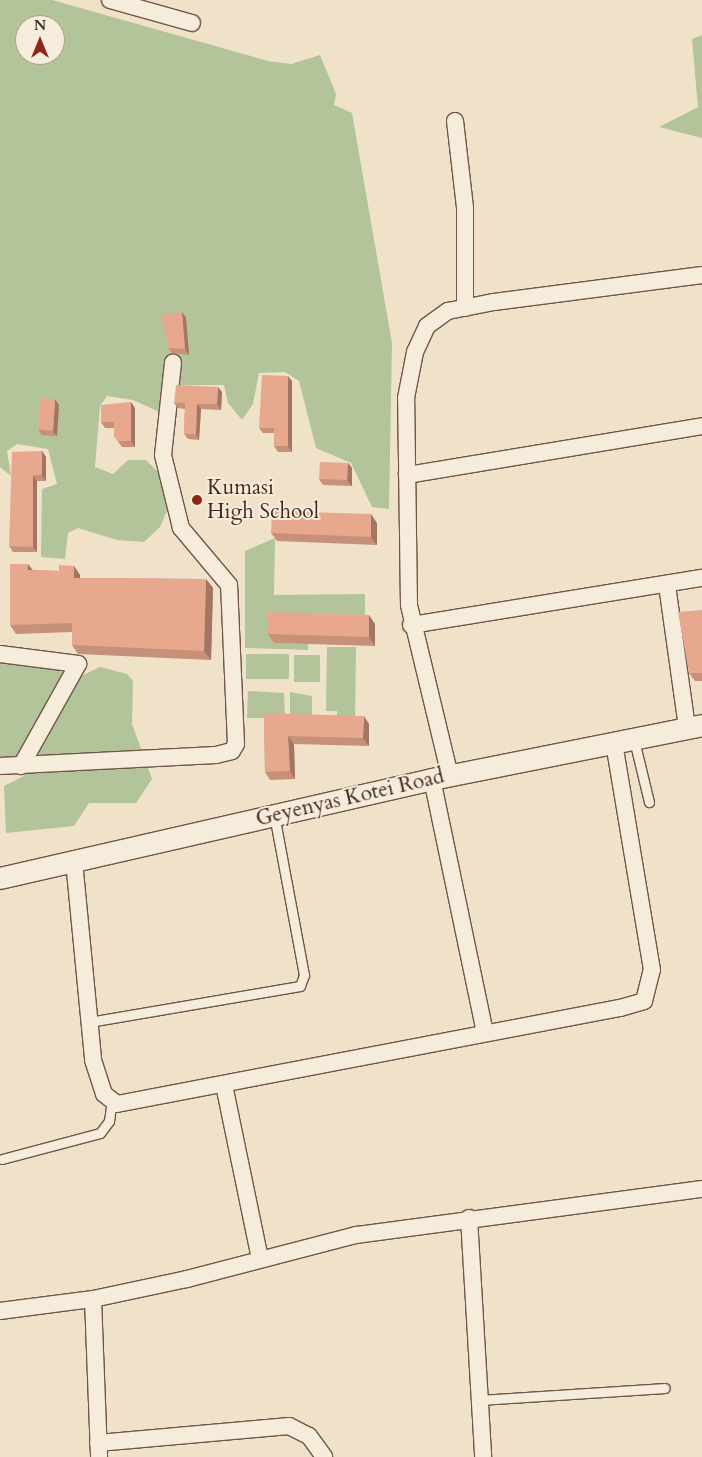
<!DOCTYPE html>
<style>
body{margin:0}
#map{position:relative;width:702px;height:1457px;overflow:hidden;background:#efe2c8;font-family:Cardo,serif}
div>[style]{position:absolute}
.green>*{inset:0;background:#b3c49a}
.roads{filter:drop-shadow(1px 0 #705647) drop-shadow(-1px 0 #705647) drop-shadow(0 1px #705647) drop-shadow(0 -1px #705647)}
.service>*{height:9px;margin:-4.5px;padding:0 4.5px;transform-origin:4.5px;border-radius:4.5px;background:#f5ecdb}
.minor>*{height:16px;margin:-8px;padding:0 8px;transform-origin:8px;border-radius:8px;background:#f5ecdb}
.tertiary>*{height:21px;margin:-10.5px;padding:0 10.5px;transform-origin:10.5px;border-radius:10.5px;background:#f5ecdb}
.wall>*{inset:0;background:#c79079}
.shaded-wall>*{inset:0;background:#a27663}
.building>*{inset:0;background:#e7a88d}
.dots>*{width:14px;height:14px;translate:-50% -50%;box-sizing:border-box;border:2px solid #f5ecdb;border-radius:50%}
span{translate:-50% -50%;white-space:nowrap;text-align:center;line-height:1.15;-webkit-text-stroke:4px #f5ecdb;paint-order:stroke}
.poi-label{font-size:21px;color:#45271c}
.left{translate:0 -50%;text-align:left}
.street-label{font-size:21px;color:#45271c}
.north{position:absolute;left:15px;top:15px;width:50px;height:50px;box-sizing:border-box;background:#f5ecdb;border:1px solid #af9d8f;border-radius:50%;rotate:0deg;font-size:14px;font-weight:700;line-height:20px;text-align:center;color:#45271c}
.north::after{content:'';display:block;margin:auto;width:18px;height:22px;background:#8f2418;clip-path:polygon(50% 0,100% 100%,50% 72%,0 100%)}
</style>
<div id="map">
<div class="green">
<div style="clip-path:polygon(evenodd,0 0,52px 0,268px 61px,291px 64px,320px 55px,336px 94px,334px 105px,352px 113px,392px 343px,389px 509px,372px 507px,351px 463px,316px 448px,299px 381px,285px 372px,259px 373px,253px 404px,242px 420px,228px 403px,224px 385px,180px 385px,164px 414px,133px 400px,107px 396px,100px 406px,95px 467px,113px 474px,128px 460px,146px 460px,162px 476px,170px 504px,160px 527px,144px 542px,117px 540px,78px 528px,68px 533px,65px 559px,41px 557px,42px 489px,57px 484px,48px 449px,17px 444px,7px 451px,11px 476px,0 467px,0 0,25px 25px,55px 25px,55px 55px,25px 55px,25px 25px)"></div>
<div style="clip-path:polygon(702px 35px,702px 138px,659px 127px,698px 107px,692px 39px)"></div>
<div style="clip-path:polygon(275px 538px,274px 595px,365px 594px,365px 621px,273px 618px,273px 643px,308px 644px,308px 650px,245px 648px,245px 551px)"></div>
<div style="clip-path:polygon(327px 647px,356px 647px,355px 721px,337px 720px,337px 711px,326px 711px)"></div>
<div style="clip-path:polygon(246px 654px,289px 654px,289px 679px,246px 679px)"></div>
<div style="clip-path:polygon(294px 655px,320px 655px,320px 682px,294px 682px)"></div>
<div style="clip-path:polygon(0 663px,59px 669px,65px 675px,16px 760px,0 759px)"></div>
<div style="clip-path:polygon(100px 667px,127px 674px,133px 681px,132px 724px,152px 779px,136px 803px,89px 803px,74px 826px,6px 833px,4px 786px,24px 776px,81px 676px)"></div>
<div style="clip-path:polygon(248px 691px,284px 693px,285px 718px,247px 718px)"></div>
<div style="clip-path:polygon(290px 692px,312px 696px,312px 718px,290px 718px)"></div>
</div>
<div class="roads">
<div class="service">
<div style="left:634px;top:740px;width:64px;rotate:76.4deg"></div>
<div style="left:89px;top:1022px;width:214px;rotate:-9.7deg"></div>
<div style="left:300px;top:986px;width:12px;rotate:-70deg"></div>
<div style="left:304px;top:975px;width:163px;rotate:-100.6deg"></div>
<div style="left:2px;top:1159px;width:101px;rotate:-14.9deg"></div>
<div style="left:100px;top:1133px;width:15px;rotate:-53deg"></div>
<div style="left:109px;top:1121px;width:21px;rotate:-82deg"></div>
<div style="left:480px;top:1400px;width:185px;rotate:-3.7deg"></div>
</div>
<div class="minor">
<div style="left:110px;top:0;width:85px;rotate:15.7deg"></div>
<div style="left:455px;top:121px;width:88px;rotate:83.4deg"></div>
<div style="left:465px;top:208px;width:100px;rotate:90deg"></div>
<div style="left:407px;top:475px;width:299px;rotate:-9.4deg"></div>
<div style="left:667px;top:585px;width:143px;rotate:82deg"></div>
<div style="left:411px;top:625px;width:295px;rotate:-9.2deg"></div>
<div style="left:0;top:654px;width:79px;rotate:7.3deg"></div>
<div style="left:78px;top:664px;width:117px;rotate:119.2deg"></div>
<div style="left:0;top:766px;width:216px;rotate:-2.9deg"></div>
<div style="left:216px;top:755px;width:16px;rotate:-14deg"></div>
<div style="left:232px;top:751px;width:8px;rotate:-60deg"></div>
<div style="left:236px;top:744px;width:159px;rotate:-92.5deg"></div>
<div style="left:229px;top:585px;width:75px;rotate:-130.1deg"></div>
<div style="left:181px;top:528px;width:75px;rotate:-103.9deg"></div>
<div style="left:163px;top:455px;width:93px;rotate:-83.8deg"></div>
<div style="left:450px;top:776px;width:176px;rotate:-103.5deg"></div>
<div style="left:409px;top:605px;width:207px;rotate:-90.8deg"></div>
<div style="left:406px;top:398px;width:47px;rotate:-78.9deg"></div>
<div style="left:415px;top:352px;width:29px;rotate:-65deg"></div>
<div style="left:427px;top:326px;width:26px;rotate:-36deg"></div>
<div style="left:448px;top:311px;width:47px;rotate:-11.1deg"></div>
<div style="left:494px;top:302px;width:210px;rotate:-7.4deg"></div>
<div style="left:432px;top:779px;width:259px;rotate:78.2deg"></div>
<div style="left:74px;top:861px;width:200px;rotate:84.5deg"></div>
<div style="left:93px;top:1060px;width:36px;rotate:72deg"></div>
<div style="left:104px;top:1094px;width:16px;rotate:38deg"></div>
<div style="left:117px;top:1104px;width:512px;rotate:-10.81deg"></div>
<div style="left:620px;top:1008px;width:25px;rotate:-16deg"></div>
<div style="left:644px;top:1001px;width:32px;rotate:-76deg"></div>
<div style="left:652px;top:970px;width:229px;rotate:-99.5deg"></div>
<div style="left:224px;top:1085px;width:178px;rotate:78.3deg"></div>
<div style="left:469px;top:1218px;width:239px;rotate:86.6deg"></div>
<div style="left:93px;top:1299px;width:158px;rotate:87.8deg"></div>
<div style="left:0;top:1311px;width:94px;rotate:-7.4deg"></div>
<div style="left:93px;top:1299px;width:96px;rotate:-12deg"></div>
<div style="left:187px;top:1279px;width:175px;rotate:-14.6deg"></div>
<div style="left:356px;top:1235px;width:349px;rotate:-7.6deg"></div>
<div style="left:98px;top:1443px;width:192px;rotate:-5.1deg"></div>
<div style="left:289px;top:1426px;width:22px;rotate:27deg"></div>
<div style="left:309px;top:1436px;width:26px;rotate:54deg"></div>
</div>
<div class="tertiary">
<div style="left:0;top:878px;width:443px;rotate:-12.9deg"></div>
<div style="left:432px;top:779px;width:275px;rotate:-11.3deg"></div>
</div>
</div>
<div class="wall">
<div style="clip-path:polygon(182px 312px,186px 318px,189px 355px,172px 353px,168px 348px)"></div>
<div style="clip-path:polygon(292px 381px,292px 452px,278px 452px,274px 446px,274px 433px,263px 433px,259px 428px)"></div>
<div style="clip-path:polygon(222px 392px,221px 410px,201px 409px,199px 440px,188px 439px,184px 434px,185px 409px,178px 408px,174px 403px)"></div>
<div style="clip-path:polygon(59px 405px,57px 436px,42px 435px,38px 429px)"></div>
<div style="clip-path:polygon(135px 408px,135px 447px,122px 447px,114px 436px,114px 428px,105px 428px,101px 422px)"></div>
<div style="clip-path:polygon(42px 451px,46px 457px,46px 481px,37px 481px,37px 552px,13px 552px,9px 546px)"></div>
<div style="clip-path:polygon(348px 463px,352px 468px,352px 486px,323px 485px,319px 479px)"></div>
<div style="clip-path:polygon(377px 523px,377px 545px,277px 541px,271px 533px)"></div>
<div style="clip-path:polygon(74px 566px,80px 575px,80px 578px,206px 579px,213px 588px,211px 660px,78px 654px,72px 645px,72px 632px,16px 634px,10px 625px,33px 570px,59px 571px)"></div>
<div style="clip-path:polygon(702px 610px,702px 681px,695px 681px,689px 673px)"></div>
<div style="clip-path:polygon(375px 624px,375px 646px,274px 643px,268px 634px)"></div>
<div style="clip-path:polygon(264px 713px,369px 724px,369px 746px,294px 744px,295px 779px,270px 780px,265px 772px)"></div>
</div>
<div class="shaded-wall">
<div style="clip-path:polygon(182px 312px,186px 318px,189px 355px,185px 349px)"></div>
<div style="clip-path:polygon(288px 376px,292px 381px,292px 452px,288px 446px)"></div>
<div style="clip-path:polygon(218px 387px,222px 392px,221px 410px,217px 404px)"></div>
<div style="clip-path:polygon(55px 399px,59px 405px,57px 436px,53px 431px)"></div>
<div style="clip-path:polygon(131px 402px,135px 408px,135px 447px,131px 441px)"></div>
<div style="clip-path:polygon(197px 404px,201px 409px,199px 440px,196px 434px)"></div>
<div style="clip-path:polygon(42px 451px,46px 457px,46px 481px,42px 475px)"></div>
<div style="clip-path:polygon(348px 463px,352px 468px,352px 486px,347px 480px)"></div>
<div style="clip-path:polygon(33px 475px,37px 481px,37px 552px,33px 547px)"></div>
<div style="clip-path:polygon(371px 514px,377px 523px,377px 545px,371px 537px)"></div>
<div style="clip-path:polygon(28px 564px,35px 573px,28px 570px)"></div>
<div style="clip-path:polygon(74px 566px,80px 575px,80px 587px,74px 578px)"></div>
<div style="clip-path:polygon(206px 579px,213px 588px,211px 660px,204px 651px)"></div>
<div style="clip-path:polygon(369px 615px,375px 624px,375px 646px,369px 637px)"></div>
<div style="clip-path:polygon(364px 716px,369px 724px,369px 746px,363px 738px)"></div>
<div style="clip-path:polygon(288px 736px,294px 744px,295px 779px,290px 771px)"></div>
</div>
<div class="building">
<div style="clip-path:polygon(182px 312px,185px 349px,168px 348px,161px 315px)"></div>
<div style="clip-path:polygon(262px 375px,288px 376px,288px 446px,274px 446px,274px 428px,259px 428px)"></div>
<div style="clip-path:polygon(176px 385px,218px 387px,217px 404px,197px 404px,196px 434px,184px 434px,185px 403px,174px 403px)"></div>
<div style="clip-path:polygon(41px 398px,55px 399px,53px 431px,38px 429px)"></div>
<div style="clip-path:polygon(131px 402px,131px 441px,118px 441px,114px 436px,114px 422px,101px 422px,101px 405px)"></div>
<div style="clip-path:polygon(42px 451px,42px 475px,33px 475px,33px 547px,9px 546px,12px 452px)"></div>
<div style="clip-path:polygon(320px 462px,348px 463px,347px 480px,319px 479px)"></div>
<div style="clip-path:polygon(272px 511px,371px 514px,371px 537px,271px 533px)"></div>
<div style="clip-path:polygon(10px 564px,28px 564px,28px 570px,59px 571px,59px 565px,74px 566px,74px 578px,206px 579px,204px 651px,72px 645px,72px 623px,10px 625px)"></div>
<div style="clip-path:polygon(702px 610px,702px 673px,689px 673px,678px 612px)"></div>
<div style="clip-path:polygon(268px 612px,369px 615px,369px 637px,268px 634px)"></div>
<div style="clip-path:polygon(264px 713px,364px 716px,363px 738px,288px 736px,290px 771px,265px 772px)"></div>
</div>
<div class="dots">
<div style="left:197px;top:500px;background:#8f2418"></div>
</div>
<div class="poi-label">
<span class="left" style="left:207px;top:500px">Kumasi<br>High School</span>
</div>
<div class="street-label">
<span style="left:350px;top:798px;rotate:-13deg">Geyenyas Kotei Road</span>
</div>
<div class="north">N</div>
</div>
